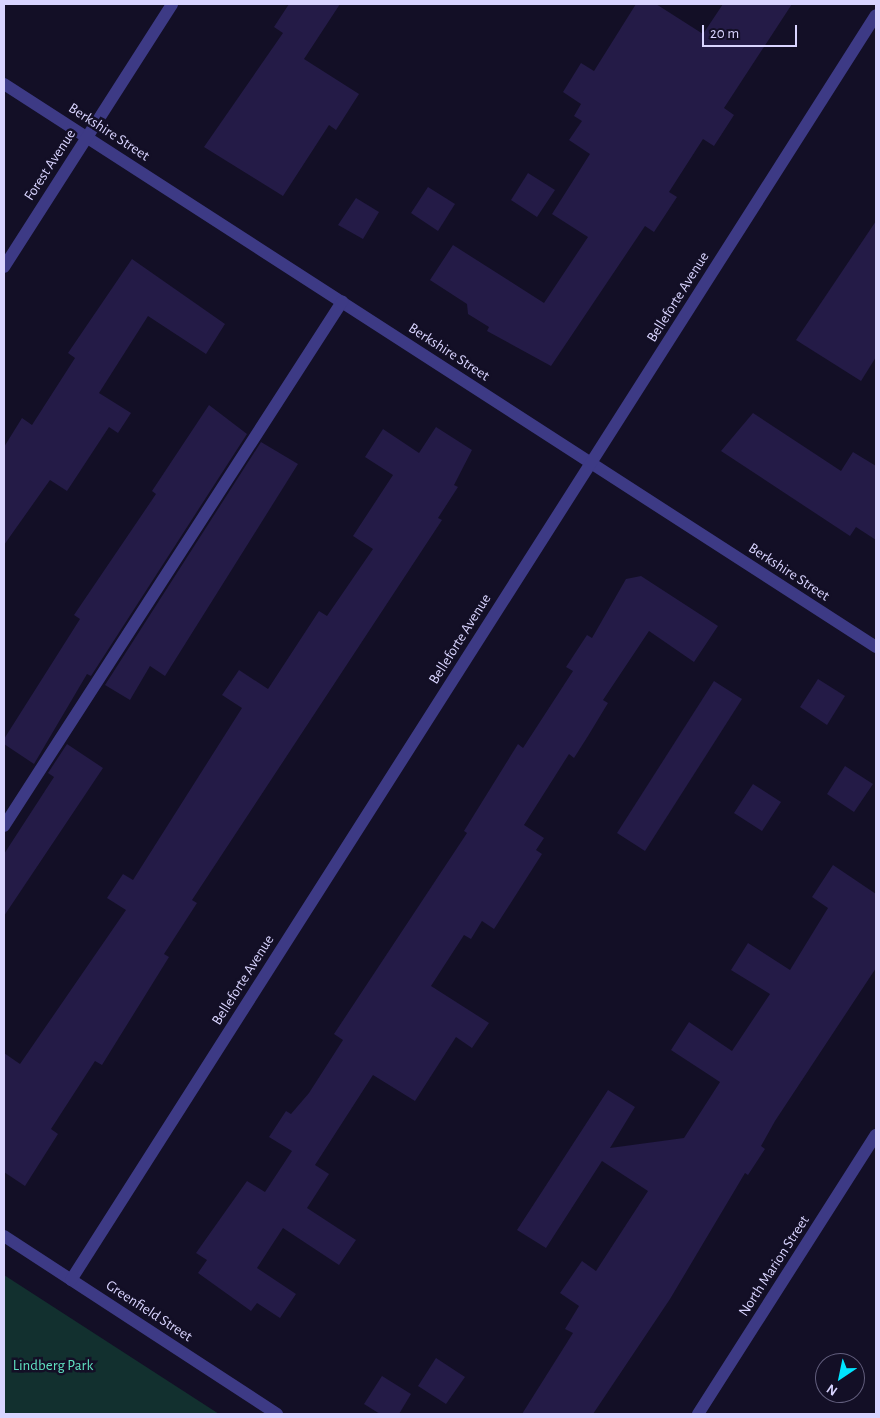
<!DOCTYPE html>
<style>
body{margin:0}
#map{position:relative;width:880px;height:1418px;overflow:hidden;background:#130f26;font-family:"Alegreya Sans",sans-serif}
div>[style]{position:absolute}
.green>*{inset:0;background:#12302f}
.building>*{inset:0;background:#241b47}
.minor>*{height:12px;margin:-6px;padding:0 6px;transform-origin:6px;border-radius:6px;background:#3d3a85}
span{translate:-50% -50%;white-space:nowrap;text-align:center;line-height:1.15;-webkit-text-stroke:5px #130f26;paint-order:stroke}
.street-label{font-size:15px;color:#d9d4ff}
.park-label{font-size:15px;color:#5fe0c0}
.frame{position:absolute;inset:0;border:5px solid #d9d4ff;pointer-events:none}
.north{position:absolute;left:815px;top:1353px;width:50px;height:50px;box-sizing:border-box;background:#130f26;border:1px solid #625e7d;border-radius:50%;rotate:214deg;font-size:14px;font-weight:700;line-height:20px;text-align:center;color:#d9d4ff}
.north::after{content:'';display:block;margin:auto;width:18px;height:22px;background:#00e5ff;clip-path:polygon(50% 0,100% 100%,50% 72%,0 100%)}
.scale{position:absolute;left:702px;top:25px;width:95px;height:22px;box-sizing:border-box;border:2px solid #d9d4ff;border-top:0;padding-left:6px;font-size:15px;line-height:18px;white-space:nowrap;color:#d9d4ff;-webkit-text-stroke:4px #130f26;paint-order:stroke}
</style>
<div id="map">
<div class="green">
<div style="clip-path:polygon(4px 1275px,219px 1414px,4px 1414px)"></div>
</div>
<div class="building">
<div style="clip-path:polygon(289px 4px,340px 4px,304px 59px,359px 94px,336px 130px,329px 125px,283px 196px,204px 147px,283px 33px,274px 27px)"></div>
<div style="clip-path:polygon(636px 4px,656px 4px,703px 34px,723px 4px,792px 4px,724px 108px,734px 115px,714px 146px,703px 139px,669px 192px,677px 197px,654px 232px,645px 226px,551px 366px,487px 331px,489px 327px,468px 314px,467px 304px,430px 280px,453px 245px,544px 303px,588px 237px,552px 214px,590px 154px,569px 140px,582px 121px,574px 116px,581px 104px,563px 92px,581px 63px,594px 71px)"></div>
<div style="clip-path:polygon(528px 173px,555px 190px,537px 217px,511px 200px)"></div>
<div style="clip-path:polygon(428px 187px,455px 204px,438px 231px,411px 213px)"></div>
<div style="clip-path:polygon(356px 198px,379px 212px,363px 239px,338px 225px)"></div>
<div style="clip-path:polygon(876px 221px,876px 357px,861px 381px,796px 340px)"></div>
<div style="clip-path:polygon(132px 259px,225px 324px,206px 354px,148px 316px,99px 393px,131px 413px,118px 433px,109px 427px,67px 491px,50px 480px,4px 545px,4px 447px,22px 418px,32px 425px,75px 358px,68px 353px)"></div>
<div style="clip-path:polygon(209px 405px,247px 434px,91px 676px,87px 674px,34px 764px,4px 744px,4px 739px,80px 619px,74px 615px,156px 494px,152px 491px)"></div>
<div style="clip-path:polygon(753px 413px,841px 471px,853px 452px,876px 466px,876px 540px,856px 527px,850px 536px,721px 451px)"></div>
<div style="clip-path:polygon(436px 427px,472px 450px,454px 485px,458px 487px,438px 518px,442px 520px,192px 900px,197px 903px,164px 954px,169px 957px,102px 1065px,95px 1061px,51px 1129px,58px 1134px,25px 1186px,4px 1172px,4px 1053px,20px 1064px,126px 910px,107px 898px,123px 874px,133px 880px,242px 708px,222px 695px,239px 670px,268px 689px,319px 611px,327px 616px,373px 549px,353px 536px,393px 475px,365px 457px,383px 429px,419px 453px)"></div>
<div style="clip-path:polygon(261px 442px,298px 464px,165px 676px,150px 666px,130px 700px,105px 685px)"></div>
<div style="clip-path:polygon(641px 576px,718px 626px,694px 662px,649px 631px,603px 700px,608px 703px,588px 736px,574px 758px,569px 754px,524px 825px,544px 838px,536px 850px,542px 854px,494px 929px,482px 921px,471px 939px,464px 935px,431px 986px,489px 1023px,472px 1048px,456px 1037px,415px 1101px,373px 1075px,315px 1165px,329px 1174px,307px 1208px,356px 1240px,339px 1265px,283px 1228px,257px 1268px,296px 1294px,280px 1318px,257px 1303px,251px 1311px,198px 1273px,207px 1260px,196px 1253px,247px 1181px,265px 1192px,292px 1151px,269px 1137px,286px 1111px,291px 1114px,309px 1093px,343px 1040px,334px 1034px,467px 833px,464px 831px,518px 744px,523px 748px,573px 671px,566px 667px,587px 635px,592px 638px,626px 579px)"></div>
<div style="clip-path:polygon(818px 679px,845px 696px,827px 725px,800px 707px)"></div>
<div style="clip-path:polygon(714px 681px,742px 699px,645px 851px,617px 833px)"></div>
<div style="clip-path:polygon(67px 744px,103px 768px,4px 916px,4px 854px,54px 777px,48px 773px)"></div>
<div style="clip-path:polygon(845px 766px,873px 784px,854px 812px,827px 794px)"></div>
<div style="clip-path:polygon(753px 784px,781px 802px,762px 831px,734px 813px)"></div>
<div style="clip-path:polygon(833px 865px,876px 894px,876px 968px,775px 1121px,761px 1146px,765px 1149px,748px 1175px,745px 1173px,670px 1299px,593px 1414px,522px 1414px,573px 1333px,565px 1329px,579px 1306px,560px 1293px,582px 1261px,596px 1271px,648px 1191px,602px 1161px,546px 1248px,517px 1230px,608px 1090px,635px 1107px,610px 1148px,684px 1138px,720px 1082px,671px 1050px,689px 1022px,732px 1051px,770px 994px,731px 970px,748px 943px,790px 970px,828px 908px,812px 897px)"></div>
<div style="clip-path:polygon(436px 1358px,465px 1377px,446px 1404px,418px 1386px)"></div>
<div style="clip-path:polygon(382px 1376px,411px 1394px,399px 1414px,380px 1414px,364px 1404px)"></div>
</div>
<div class="minor">
<div style="left:4px;top:84px;width:1038px;rotate:32.85deg"></div>
<div style="left:4px;top:267px;width:312px;rotate:-57.4deg"></div>
<div style="left:4px;top:826px;width:624px;rotate:-57.18deg"></div>
<div style="left:4px;top:1236px;width:326px;rotate:33.1deg"></div>
<div style="left:71px;top:1280px;width:1499px;rotate:-57.53deg"></div>
<div style="left:698px;top:1414px;width:331px;rotate:-57.5deg"></div>
</div>
<div class="street-label">
<span style="left:109px;top:132px;rotate:33deg">Berkshire Street</span>
<span style="left:50px;top:165px;rotate:-57deg">Forest Avenue</span>
<span style="left:678px;top:297px;rotate:-58deg">Belleforte Avenue</span>
<span style="left:449px;top:352px;rotate:33deg">Berkshire Street</span>
<span style="left:789px;top:572px;rotate:33deg">Berkshire Street</span>
<span style="left:460px;top:639px;rotate:-58deg">Belleforte Avenue</span>
<span style="left:243px;top:980px;rotate:-58deg">Belleforte Avenue</span>
<span style="left:774px;top:1266px;rotate:-57deg">North Marion Street</span>
<span style="left:149px;top:1311px;rotate:33deg">Greenfield Street</span>
</div>
<div class="park-label">
<span style="left:53px;top:1366px">Lindberg Park</span>
</div>
<div class="frame"></div>
<div class="north">N</div>
<div class="scale">20 m</div>
</div>
